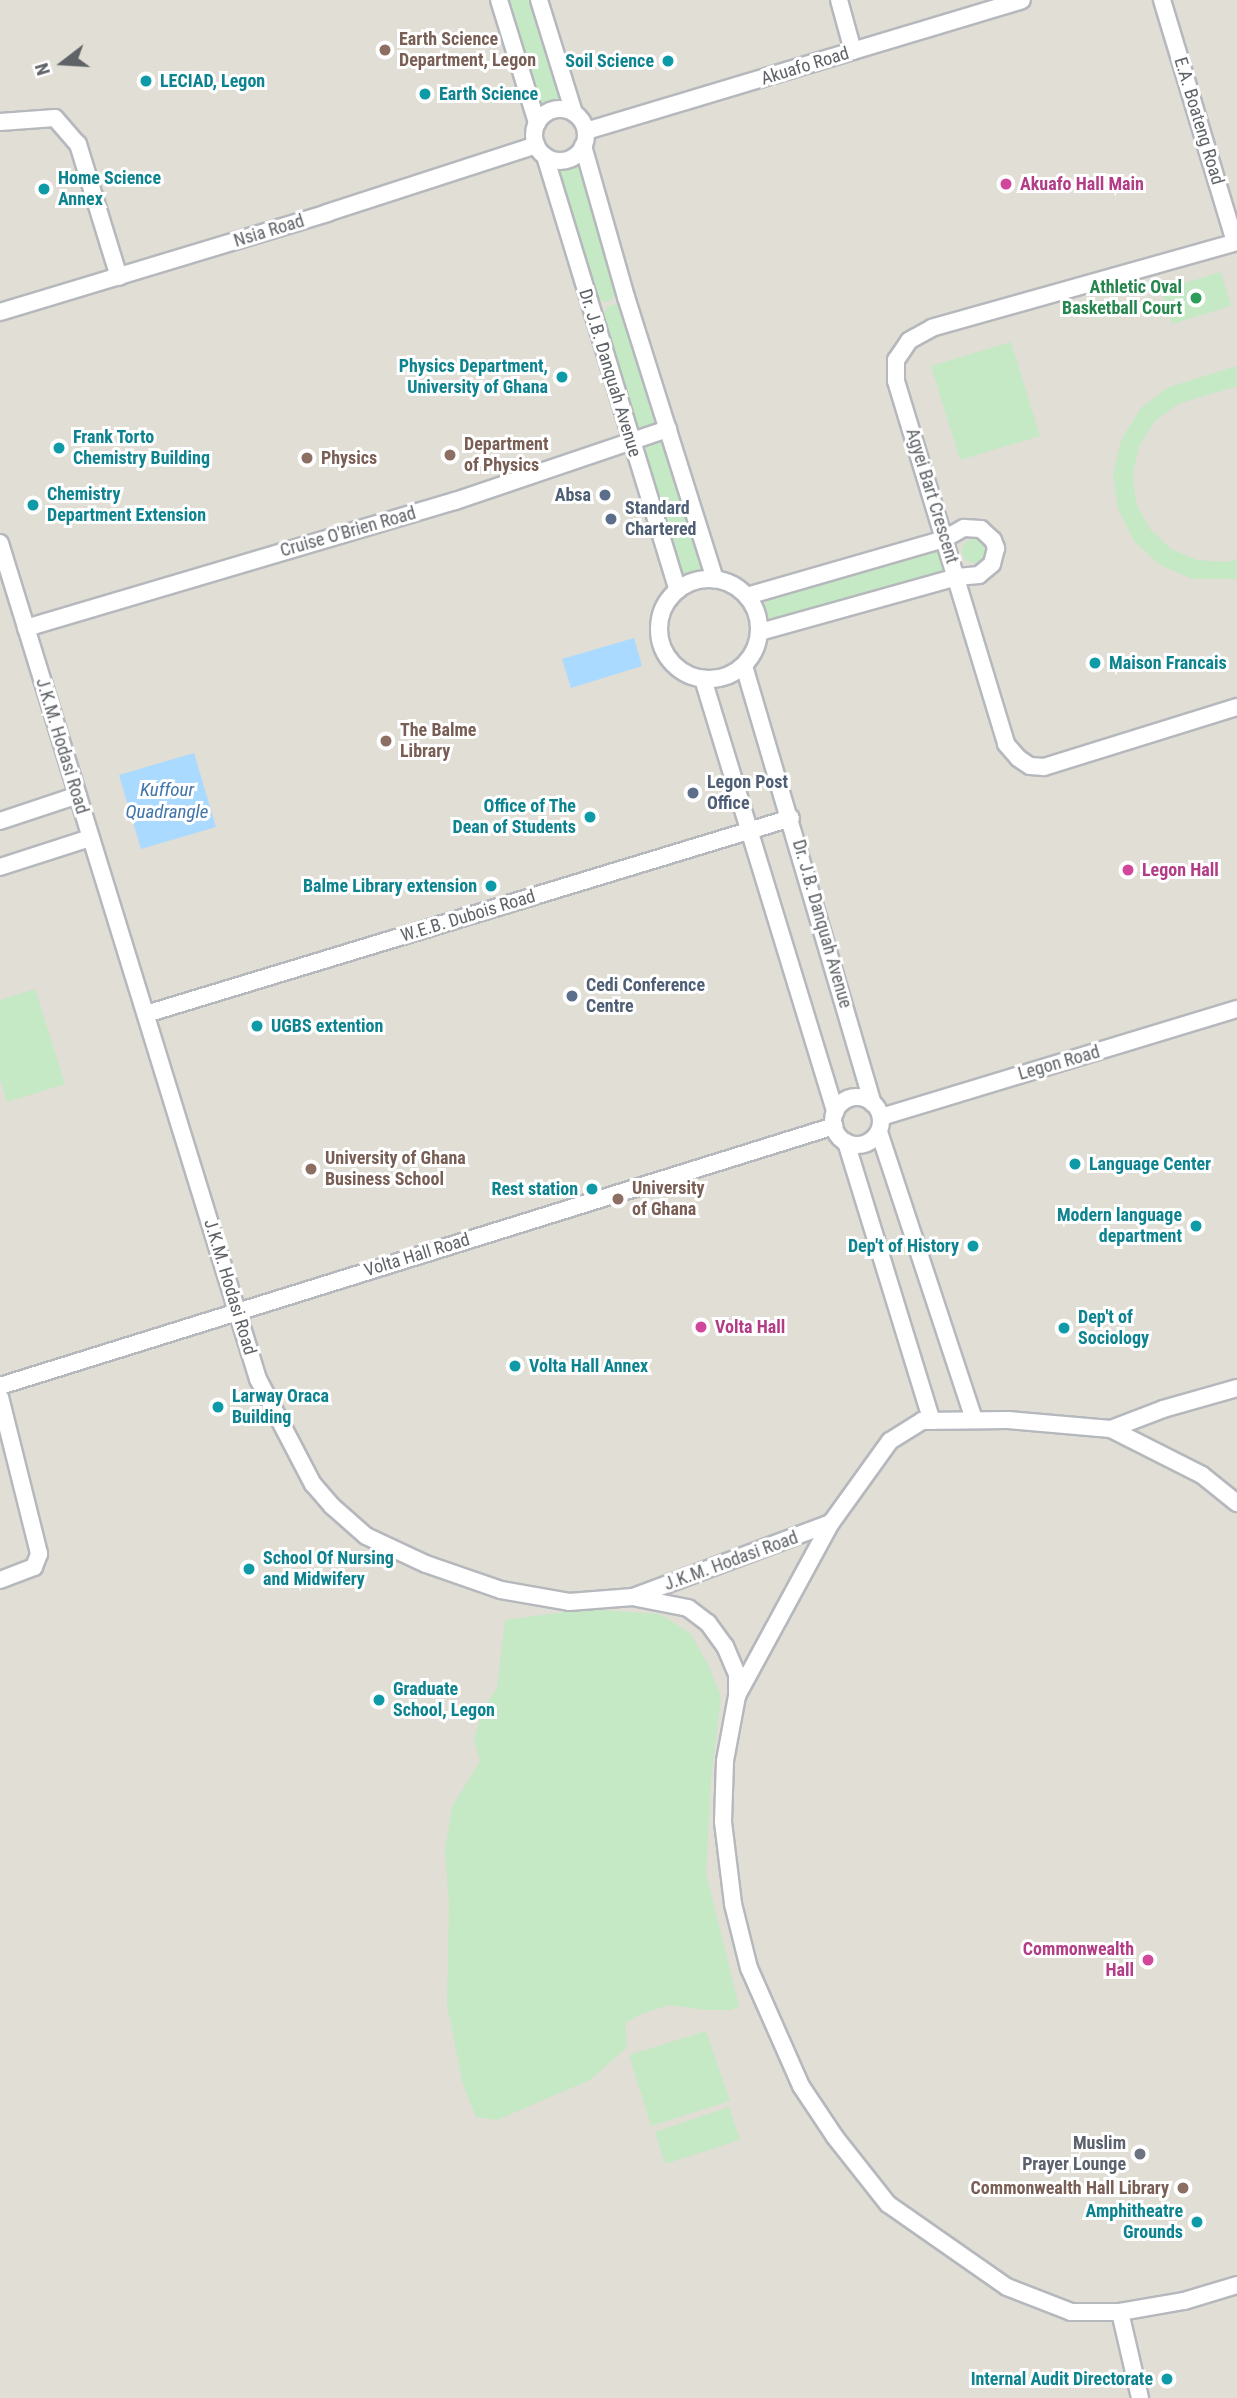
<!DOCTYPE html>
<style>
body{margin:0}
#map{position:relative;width:1237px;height:2398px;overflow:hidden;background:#f1efe8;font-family:"Roboto Condensed",sans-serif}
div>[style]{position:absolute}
.education>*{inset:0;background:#e1ded6}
.green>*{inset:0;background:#c5e8c5}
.round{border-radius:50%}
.water>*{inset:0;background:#aadaff}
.roads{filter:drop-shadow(2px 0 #b5b8bc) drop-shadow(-2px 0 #b5b8bc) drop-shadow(0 2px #b5b8bc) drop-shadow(0 -2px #b5b8bc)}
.minor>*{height:16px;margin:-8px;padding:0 8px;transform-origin:8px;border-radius:8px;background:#fff}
.minor>.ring{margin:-8px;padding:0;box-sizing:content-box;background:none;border:16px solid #fff;border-radius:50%}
.dots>*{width:19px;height:19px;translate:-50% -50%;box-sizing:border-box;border:4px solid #fff;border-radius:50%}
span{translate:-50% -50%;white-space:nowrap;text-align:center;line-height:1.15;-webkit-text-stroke:6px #fff;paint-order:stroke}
.education-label{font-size:18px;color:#785e54;font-weight:700}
.left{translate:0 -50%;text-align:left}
.right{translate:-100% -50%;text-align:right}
.culture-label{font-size:18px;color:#0d838f;font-weight:700}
.street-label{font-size:18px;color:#5f6368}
.hotel-label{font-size:18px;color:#b23c85;font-weight:700}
.leisure-label{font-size:18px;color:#27864d;font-weight:700}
.service-label{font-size:18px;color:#4e5e75;font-weight:700}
.worship-label{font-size:18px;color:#5b616d;font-weight:700}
.water-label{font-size:19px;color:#4174aa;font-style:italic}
.north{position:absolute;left:28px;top:28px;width:70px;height:70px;-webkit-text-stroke:5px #fff;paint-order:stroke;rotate:253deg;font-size:19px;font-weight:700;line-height:28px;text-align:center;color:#5f6368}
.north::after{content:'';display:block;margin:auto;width:24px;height:32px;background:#5f6368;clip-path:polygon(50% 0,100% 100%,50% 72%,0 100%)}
</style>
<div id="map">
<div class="education">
<div style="clip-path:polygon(0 0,1237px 0,1237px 2398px,0 2398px)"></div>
</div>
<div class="green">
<div style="clip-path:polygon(505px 0,532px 0,563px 96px,554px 108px,539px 107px)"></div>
<div style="clip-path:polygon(568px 165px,576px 165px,583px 171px,619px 294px,607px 302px,597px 300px,558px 178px,561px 170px)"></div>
<div style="clip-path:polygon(1221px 272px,1231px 306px,1172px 324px,1161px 290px)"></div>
<div style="clip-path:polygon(615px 304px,623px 307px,659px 423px,642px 431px,637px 429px,601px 318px,607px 307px)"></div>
<div style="clip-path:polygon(1011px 342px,1040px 436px,960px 460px,931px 366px)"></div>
<div style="clip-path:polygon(1237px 366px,1237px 386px,1178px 404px,1155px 421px,1139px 446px,1133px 474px,1136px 503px,1150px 529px,1171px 549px,1197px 560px,1226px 562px,1237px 559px,1237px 579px,1193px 579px,1160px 565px,1134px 541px,1118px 509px,1113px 473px,1122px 438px,1141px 408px,1169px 387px)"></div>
<div style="clip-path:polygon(658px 439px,665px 442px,706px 571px,694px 579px,684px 577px,644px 453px,649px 442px)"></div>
<div class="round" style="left:962px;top:539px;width:24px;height:24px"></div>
<div style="clip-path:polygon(938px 548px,943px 550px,946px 573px,773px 622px,764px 613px,765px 604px,770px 597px)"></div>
<div style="clip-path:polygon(35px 989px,65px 1084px,7px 1102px,0 1079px,0 1000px)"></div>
<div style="clip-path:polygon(588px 1609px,660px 1614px,690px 1633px,709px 1666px,721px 1697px,711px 1780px,706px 1873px,739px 2006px,732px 2010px,706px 2010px,669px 2005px,639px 2015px,625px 2023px,627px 2047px,590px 2080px,497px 2120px,476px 2117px,463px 2085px,447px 2005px,449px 1906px,445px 1850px,452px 1807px,480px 1761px,474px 1740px,482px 1710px,497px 1688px,505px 1620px)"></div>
<div style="clip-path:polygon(706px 2031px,730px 2101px,651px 2126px,629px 2055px)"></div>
<div style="clip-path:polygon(729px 2107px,740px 2140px,665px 2164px,655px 2132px)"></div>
</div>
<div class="water">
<div style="clip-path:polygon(634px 638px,642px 666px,571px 688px,562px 659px)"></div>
<div style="clip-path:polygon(194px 753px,216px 827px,141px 849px,119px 775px)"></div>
</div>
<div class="roads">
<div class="minor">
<div style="left:499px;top:0;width:129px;rotate:72.8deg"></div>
<div style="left:539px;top:0;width:118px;rotate:72.8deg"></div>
<div style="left:839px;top:0;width:53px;rotate:74.6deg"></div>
<div style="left:1162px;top:0;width:253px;rotate:73.2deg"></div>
<div class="ring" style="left:534px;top:109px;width:36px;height:36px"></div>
<div style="left:0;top:122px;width:55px;rotate:-4.2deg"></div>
<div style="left:55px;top:118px;width:35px;rotate:49deg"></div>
<div style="left:78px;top:144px;width:139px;rotate:72.9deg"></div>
<div style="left:586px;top:131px;width:455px;rotate:-16.7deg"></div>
<div style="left:583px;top:146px;width:157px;rotate:74.1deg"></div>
<div style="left:626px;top:297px;width:296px;rotate:72.5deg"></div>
<div style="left:545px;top:156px;width:454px;rotate:73deg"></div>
<div style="left:1237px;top:242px;width:317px;rotate:164.3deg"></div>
<div style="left:932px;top:328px;width:26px;rotate:151deg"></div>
<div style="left:909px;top:341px;width:23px;rotate:124deg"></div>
<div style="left:896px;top:360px;width:21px;rotate:90deg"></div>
<div style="left:896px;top:381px;width:379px;rotate:73.1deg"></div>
<div style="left:1006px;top:744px;width:18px;rotate:49deg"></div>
<div style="left:1018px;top:758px;width:14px;rotate:34deg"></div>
<div style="left:1030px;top:766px;width:14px;rotate:4deg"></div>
<div style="left:1044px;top:767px;width:202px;rotate:-17.3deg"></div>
<div style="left:0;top:312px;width:342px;rotate:-16.8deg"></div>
<div style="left:327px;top:213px;width:220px;rotate:-18deg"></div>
<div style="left:0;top:543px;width:875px;rotate:72.85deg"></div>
<div style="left:258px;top:1379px;width:119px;rotate:62.4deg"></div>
<div style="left:313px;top:1484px;width:29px;rotate:49deg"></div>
<div style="left:332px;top:1506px;width:45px;rotate:41.4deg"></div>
<div style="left:366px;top:1536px;width:66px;rotate:25deg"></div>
<div style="left:426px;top:1564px;width:79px;rotate:19.1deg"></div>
<div style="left:501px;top:1590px;width:69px;rotate:10deg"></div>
<div style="left:569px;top:1602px;width:64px;rotate:-4.5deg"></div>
<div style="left:633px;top:1597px;width:211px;rotate:-20.5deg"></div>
<div class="ring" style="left:659px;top:579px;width:84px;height:84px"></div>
<div style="left:747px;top:596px;width:205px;rotate:-16.1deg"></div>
<div style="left:944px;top:539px;width:23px;rotate:-29deg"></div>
<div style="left:964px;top:528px;width:17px;rotate:3deg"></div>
<div style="left:981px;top:529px;width:16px;rotate:43deg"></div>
<div style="left:993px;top:540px;width:9px;rotate:69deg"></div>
<div style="left:996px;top:548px;width:16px;rotate:104deg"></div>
<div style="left:992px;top:564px;width:17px;rotate:140deg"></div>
<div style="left:979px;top:575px;width:22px;rotate:175deg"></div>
<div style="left:957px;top:577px;width:205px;rotate:164.4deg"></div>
<div style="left:26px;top:628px;width:447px;rotate:-16.5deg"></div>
<div style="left:455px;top:501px;width:225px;rotate:-18.7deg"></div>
<div style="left:744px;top:666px;width:456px;rotate:73.6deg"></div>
<div style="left:703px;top:679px;width:453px;rotate:73deg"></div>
<div style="left:0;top:821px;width:82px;rotate:-18.4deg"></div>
<div style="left:0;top:867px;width:95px;rotate:-17.9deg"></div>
<div style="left:146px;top:1014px;width:674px;rotate:-16.9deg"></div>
<div class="ring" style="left:833px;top:1097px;width:32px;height:32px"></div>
<div style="left:881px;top:1117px;width:372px;rotate:-16.9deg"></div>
<div style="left:879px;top:1132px;width:303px;rotate:71.7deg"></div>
<div style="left:846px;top:1142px;width:292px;rotate:72.9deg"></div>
<div style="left:0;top:1386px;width:874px;rotate:-17.31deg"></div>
<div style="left:0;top:1397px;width:162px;rotate:76deg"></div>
<div style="left:39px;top:1554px;width:14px;rotate:111deg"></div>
<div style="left:34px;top:1567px;width:36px;rotate:159deg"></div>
<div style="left:1111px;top:1429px;width:56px;rotate:-21deg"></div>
<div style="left:1163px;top:1409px;width:77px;rotate:-15.8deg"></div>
<div style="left:637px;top:1598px;width:52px;rotate:11.1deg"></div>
<div style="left:688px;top:1608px;width:25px;rotate:37deg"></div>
<div style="left:708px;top:1623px;width:29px;rotate:54deg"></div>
<div style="left:725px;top:1646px;width:30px;rotate:67deg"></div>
<div style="left:737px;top:1674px;width:22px;rotate:90deg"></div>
<div style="left:737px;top:1696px;width:66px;rotate:100.5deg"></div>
<div style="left:725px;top:1761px;width:61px;rotate:91.9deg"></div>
<div style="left:723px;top:1822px;width:83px;rotate:83deg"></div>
<div style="left:733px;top:1904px;width:66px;rotate:76deg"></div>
<div style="left:749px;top:1968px;width:129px;rotate:66.2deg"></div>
<div style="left:801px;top:2086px;width:61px;rotate:56.3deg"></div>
<div style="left:835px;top:2137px;width:85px;rotate:51.7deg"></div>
<div style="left:888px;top:2204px;width:145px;rotate:34.9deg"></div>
<div style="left:1007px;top:2287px;width:69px;rotate:21.3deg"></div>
<div style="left:1071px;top:2312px;width:49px"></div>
<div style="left:1120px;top:2312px;width:65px;rotate:-9.8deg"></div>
<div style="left:1184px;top:2301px;width:55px;rotate:-16.8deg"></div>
<div style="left:738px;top:1694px;width:195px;rotate:-61.5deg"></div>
<div style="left:831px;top:1523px;width:101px;rotate:-54.3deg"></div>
<div style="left:890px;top:1441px;width:38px;rotate:-32deg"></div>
<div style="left:922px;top:1421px;width:86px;rotate:-0.7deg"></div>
<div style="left:1008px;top:1420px;width:103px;rotate:5deg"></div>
<div style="left:1111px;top:1429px;width:102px;rotate:26.8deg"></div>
<div style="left:1202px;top:1475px;width:45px;rotate:38.7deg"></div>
<div style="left:1120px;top:2312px;width:88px;rotate:76.9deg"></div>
</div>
</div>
<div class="dots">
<div style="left:385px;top:50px;background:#8d6e63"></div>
<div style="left:668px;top:61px;background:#0f9aa8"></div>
<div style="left:146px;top:81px;background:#0f9aa8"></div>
<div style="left:425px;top:94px;background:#0f9aa8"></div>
<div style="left:1006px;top:184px;background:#d1479c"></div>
<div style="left:44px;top:189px;background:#0f9aa8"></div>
<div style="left:1196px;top:298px;background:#2e9e5b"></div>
<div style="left:562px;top:377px;background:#0f9aa8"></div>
<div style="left:59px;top:448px;background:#0f9aa8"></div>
<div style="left:450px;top:455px;background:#8d6e63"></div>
<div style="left:307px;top:458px;background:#8d6e63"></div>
<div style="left:605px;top:495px;background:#5c6f8a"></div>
<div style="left:33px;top:505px;background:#0f9aa8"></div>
<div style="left:611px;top:519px;background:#5c6f8a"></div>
<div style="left:1095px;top:663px;background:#0f9aa8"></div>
<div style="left:386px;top:741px;background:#8d6e63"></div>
<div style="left:693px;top:793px;background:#5c6f8a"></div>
<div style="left:590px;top:817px;background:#0f9aa8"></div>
<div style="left:1128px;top:870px;background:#d1479c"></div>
<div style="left:491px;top:886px;background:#0f9aa8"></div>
<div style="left:572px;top:996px;background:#5c6f8a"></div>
<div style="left:257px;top:1026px;background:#0f9aa8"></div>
<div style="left:1075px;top:1164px;background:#0f9aa8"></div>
<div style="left:311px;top:1169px;background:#8d6e63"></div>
<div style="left:592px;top:1189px;background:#0f9aa8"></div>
<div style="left:618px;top:1199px;background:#8d6e63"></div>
<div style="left:1196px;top:1226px;background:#0f9aa8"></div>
<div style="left:973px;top:1246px;background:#0f9aa8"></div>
<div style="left:701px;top:1327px;background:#d1479c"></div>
<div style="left:1064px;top:1328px;background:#0f9aa8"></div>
<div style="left:515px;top:1366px;background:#0f9aa8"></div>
<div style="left:218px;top:1407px;background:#0f9aa8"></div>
<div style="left:249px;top:1569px;background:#0f9aa8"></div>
<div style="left:379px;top:1700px;background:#0f9aa8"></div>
<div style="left:1148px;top:1960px;background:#d1479c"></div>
<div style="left:1140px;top:2154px;background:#6b7280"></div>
<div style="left:1183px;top:2188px;background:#8d6e63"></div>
<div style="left:1197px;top:2222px;background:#0f9aa8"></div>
<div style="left:1167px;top:2379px;background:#0f9aa8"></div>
</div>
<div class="education-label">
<span class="left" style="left:399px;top:50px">Earth Science<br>Department, Legon</span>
<span class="left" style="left:464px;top:455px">Department<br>of Physics</span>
<span class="left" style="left:321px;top:458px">Physics</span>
<span class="left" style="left:400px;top:741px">The Balme<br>Library</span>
<span class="left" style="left:325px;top:1169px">University of Ghana<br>Business School</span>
<span class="left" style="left:632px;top:1199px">University<br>of Ghana</span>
<span class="right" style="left:1169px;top:2188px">Commonwealth Hall Library</span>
</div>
<div class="culture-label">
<span class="right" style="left:654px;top:61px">Soil Science</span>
<span class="left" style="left:160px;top:81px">LECIAD, Legon</span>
<span class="left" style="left:439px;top:94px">Earth Science</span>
<span class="left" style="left:58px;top:189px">Home Science<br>Annex</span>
<span class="right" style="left:548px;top:377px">Physics Department,<br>University of Ghana</span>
<span class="left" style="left:73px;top:448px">Frank Torto<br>Chemistry Building</span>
<span class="left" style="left:47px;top:505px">Chemistry<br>Department Extension</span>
<span class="left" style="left:1109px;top:663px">Maison Francais</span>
<span class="right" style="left:576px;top:817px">Office of The<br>Dean of Students</span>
<span class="right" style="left:477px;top:886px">Balme Library extension</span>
<span class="left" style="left:271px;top:1026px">UGBS extention</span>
<span class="left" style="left:1089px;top:1164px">Language Center</span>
<span class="right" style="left:578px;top:1189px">Rest station</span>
<span class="right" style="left:1182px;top:1226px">Modern language<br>department</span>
<span class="right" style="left:959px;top:1246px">Dep't of History</span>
<span class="left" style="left:1078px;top:1328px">Dep't of<br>Sociology</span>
<span class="left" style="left:529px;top:1366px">Volta Hall Annex</span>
<span class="left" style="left:232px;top:1407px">Larway Oraca<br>Building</span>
<span class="left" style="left:263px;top:1569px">School Of Nursing<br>and Midwifery</span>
<span class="left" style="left:393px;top:1700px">Graduate<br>School, Legon</span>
<span class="right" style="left:1183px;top:2222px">Amphitheatre<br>Grounds</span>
<span class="right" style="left:1153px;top:2379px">Internal Audit Directorate</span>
</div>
<div class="street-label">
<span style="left:805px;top:66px;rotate:-17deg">Akuafo Road</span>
<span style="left:1199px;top:121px;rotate:73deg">E.A. Boateng Road</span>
<span style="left:269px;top:231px;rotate:-17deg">Nsia Road</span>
<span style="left:610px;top:373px;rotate:73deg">Dr. J.B. Danquah Avenue</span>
<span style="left:932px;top:496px;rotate:73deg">Agyei Bart Crescent</span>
<span style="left:348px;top:532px;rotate:-16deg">Cruise O'Brien Road</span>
<span style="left:62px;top:746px;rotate:73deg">J.K.M. Hodasi Road</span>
<span style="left:468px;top:916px;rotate:-17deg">W.E.B. Dubois Road</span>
<span style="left:822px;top:924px;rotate:74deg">Dr. J.B. Danquah Avenue</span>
<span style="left:1059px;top:1063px;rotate:-16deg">Legon Road</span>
<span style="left:417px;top:1255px;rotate:-17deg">Volta Hall Road</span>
<span style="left:230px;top:1287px;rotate:73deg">J.K.M. Hodasi Road</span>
<span style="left:731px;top:1561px;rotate:-20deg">J.K.M. Hodasi Road</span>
</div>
<div class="hotel-label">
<span class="left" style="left:1020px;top:184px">Akuafo Hall Main</span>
<span class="left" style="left:1142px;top:870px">Legon Hall</span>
<span class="left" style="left:715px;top:1327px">Volta Hall</span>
<span class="right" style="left:1134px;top:1960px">Commonwealth<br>Hall</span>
</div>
<div class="leisure-label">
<span class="right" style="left:1182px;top:298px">Athletic Oval<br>Basketball Court</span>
</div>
<div class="service-label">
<span class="right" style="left:591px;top:495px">Absa</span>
<span class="left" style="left:625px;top:519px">Standard<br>Chartered</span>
<span class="left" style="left:707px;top:793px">Legon Post<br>Office</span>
<span class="left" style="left:586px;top:996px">Cedi Conference<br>Centre</span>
</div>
<div class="worship-label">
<span class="right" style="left:1126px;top:2154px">Muslim<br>Prayer Lounge</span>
</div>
<div class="water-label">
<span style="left:167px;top:801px">Kuffour<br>Quadrangle</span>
</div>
<div class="north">N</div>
</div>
